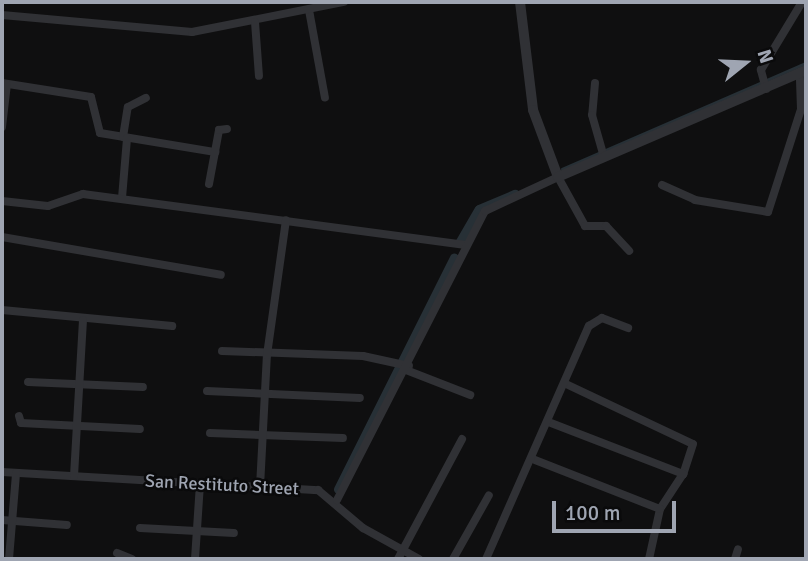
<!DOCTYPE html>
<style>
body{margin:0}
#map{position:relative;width:808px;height:561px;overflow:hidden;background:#0f0f10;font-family:Signika,sans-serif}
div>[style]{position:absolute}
.stream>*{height:2.5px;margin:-1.25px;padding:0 1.25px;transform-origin:1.25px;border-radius:1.25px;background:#273036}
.canal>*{height:9px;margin:-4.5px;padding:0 4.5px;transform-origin:4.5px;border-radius:4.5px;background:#273036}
.minor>*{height:8px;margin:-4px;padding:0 4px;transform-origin:4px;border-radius:4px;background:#303135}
.tertiary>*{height:10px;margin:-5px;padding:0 5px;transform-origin:5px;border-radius:5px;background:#303135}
span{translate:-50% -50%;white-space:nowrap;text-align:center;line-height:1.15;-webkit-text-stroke:5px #0a0a0b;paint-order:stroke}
.street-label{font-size:18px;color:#9fa5b2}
.frame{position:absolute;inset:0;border:4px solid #9fa5b2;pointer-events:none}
.north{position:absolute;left:710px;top:28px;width:70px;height:70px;-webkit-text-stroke:5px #0a0a0b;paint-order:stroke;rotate:72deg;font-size:19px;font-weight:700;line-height:28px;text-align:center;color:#9fa5b2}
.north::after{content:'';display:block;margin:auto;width:24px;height:32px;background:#9fa5b2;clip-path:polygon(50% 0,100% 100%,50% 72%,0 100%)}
.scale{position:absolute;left:552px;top:501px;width:124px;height:32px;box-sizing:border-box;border:4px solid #9fa5b2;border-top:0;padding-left:9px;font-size:21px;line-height:24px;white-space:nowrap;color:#9fa5b2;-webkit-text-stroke:5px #0a0a0b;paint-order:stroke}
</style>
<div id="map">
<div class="stream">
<div style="left:562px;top:169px;width:266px;rotate:-23.5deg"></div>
</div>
<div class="canal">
<div style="left:459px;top:243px;width:39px;rotate:-60deg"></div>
<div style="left:479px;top:209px;width:39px;rotate:-23deg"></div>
<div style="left:338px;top:489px;width:259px;rotate:-63.4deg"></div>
</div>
<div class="minor">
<div style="left:309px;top:10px;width:89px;rotate:79.7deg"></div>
<div style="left:2px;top:15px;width:191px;rotate:5.1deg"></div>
<div style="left:192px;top:32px;width:155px;rotate:-11.2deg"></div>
<div style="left:255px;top:22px;width:54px;rotate:85.8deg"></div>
<div style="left:2px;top:83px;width:90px;rotate:8.9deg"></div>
<div style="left:91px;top:97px;width:37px;rotate:76deg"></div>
<div style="left:100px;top:133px;width:117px;rotate:9.4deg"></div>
<div style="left:595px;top:83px;width:32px;rotate:95deg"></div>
<div style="left:592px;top:115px;width:44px;rotate:74.1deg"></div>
<div style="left:766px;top:89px;width:20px;rotate:-105deg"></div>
<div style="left:761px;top:70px;width:79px;rotate:-58.9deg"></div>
<div style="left:2px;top:127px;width:43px;rotate:-83.4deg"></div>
<div style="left:123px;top:137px;width:30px;rotate:-81deg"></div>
<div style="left:128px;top:107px;width:20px;rotate:-27deg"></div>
<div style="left:209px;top:184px;width:55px;rotate:-79.5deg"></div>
<div style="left:219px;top:130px;width:8px;rotate:-7deg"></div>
<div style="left:662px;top:185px;width:36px;rotate:24deg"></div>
<div style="left:695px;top:200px;width:74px;rotate:9.3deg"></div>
<div style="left:768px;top:212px;width:108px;rotate:-72.2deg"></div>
<div style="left:801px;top:109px;width:36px;rotate:-92deg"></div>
<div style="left:122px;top:198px;width:60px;rotate:-85.2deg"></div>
<div style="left:2px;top:201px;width:46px;rotate:6.2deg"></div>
<div style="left:48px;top:206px;width:37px;rotate:-19deg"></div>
<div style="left:83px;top:194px;width:386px;rotate:7.6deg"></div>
<div style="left:2px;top:237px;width:222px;rotate:9.8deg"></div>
<div style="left:2px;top:310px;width:171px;rotate:5.4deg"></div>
<div style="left:222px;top:351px;width:141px;rotate:2deg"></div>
<div style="left:363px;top:356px;width:47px;rotate:12.3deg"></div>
<div style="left:406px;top:370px;width:69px;rotate:21.3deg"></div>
<div style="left:28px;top:382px;width:115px;rotate:2.5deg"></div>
<div style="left:566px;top:384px;width:140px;rotate:25.3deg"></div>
<div style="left:693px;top:444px;width:32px;rotate:108deg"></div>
<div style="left:683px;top:474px;width:42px;rotate:123.3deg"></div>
<div style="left:660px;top:509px;width:51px;rotate:102.4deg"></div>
<div style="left:207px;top:391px;width:153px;rotate:2.6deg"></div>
<div style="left:19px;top:416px;width:7px;rotate:74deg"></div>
<div style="left:21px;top:423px;width:119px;rotate:2.9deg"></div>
<div style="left:551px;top:423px;width:142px;rotate:21.1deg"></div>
<div style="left:210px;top:433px;width:133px;rotate:2.2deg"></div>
<div style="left:535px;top:460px;width:134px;rotate:21.4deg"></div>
<div style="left:2px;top:472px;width:317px;rotate:3.3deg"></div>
<div style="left:318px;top:490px;width:59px;rotate:40.2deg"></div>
<div style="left:363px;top:528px;width:64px;rotate:29deg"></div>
<div style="left:74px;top:476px;width:156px;rotate:-86.7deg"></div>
<div style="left:260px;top:487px;width:132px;rotate:-87deg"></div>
<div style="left:267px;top:355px;width:136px;rotate:-82deg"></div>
<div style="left:337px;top:500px;width:325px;rotate:-62.9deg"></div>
<div style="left:485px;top:211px;width:81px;rotate:-25deg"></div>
<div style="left:558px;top:177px;width:56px;rotate:61.1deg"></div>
<div style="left:585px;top:226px;width:21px"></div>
<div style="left:606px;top:226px;width:34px;rotate:47deg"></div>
<div style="left:2px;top:520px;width:65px;rotate:4.4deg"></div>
<div style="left:140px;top:528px;width:94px;rotate:3deg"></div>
<div style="left:117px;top:553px;width:16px;rotate:22deg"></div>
<div style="left:9px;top:559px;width:86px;rotate:-85.3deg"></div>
<div style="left:195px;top:559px;width:75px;rotate:-86.2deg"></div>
<div style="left:398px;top:559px;width:136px;rotate:-61.9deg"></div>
<div style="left:453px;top:559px;width:73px;rotate:-60.6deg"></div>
<div style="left:486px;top:559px;width:255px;rotate:-66.2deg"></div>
<div style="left:589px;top:326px;width:15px;rotate:-32deg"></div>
<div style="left:602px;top:318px;width:28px;rotate:21deg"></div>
<div style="left:735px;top:559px;width:10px;rotate:-73deg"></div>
</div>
<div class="tertiary">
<div style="left:520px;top:2px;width:109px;rotate:83.1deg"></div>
<div style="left:533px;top:110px;width:72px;rotate:69.5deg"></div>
<div style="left:558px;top:177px;width:270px;rotate:-23.3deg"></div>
</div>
<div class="street-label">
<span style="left:222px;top:485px;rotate:3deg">San Restituto Street</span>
</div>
<div class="frame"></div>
<div class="north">N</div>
<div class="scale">100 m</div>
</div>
